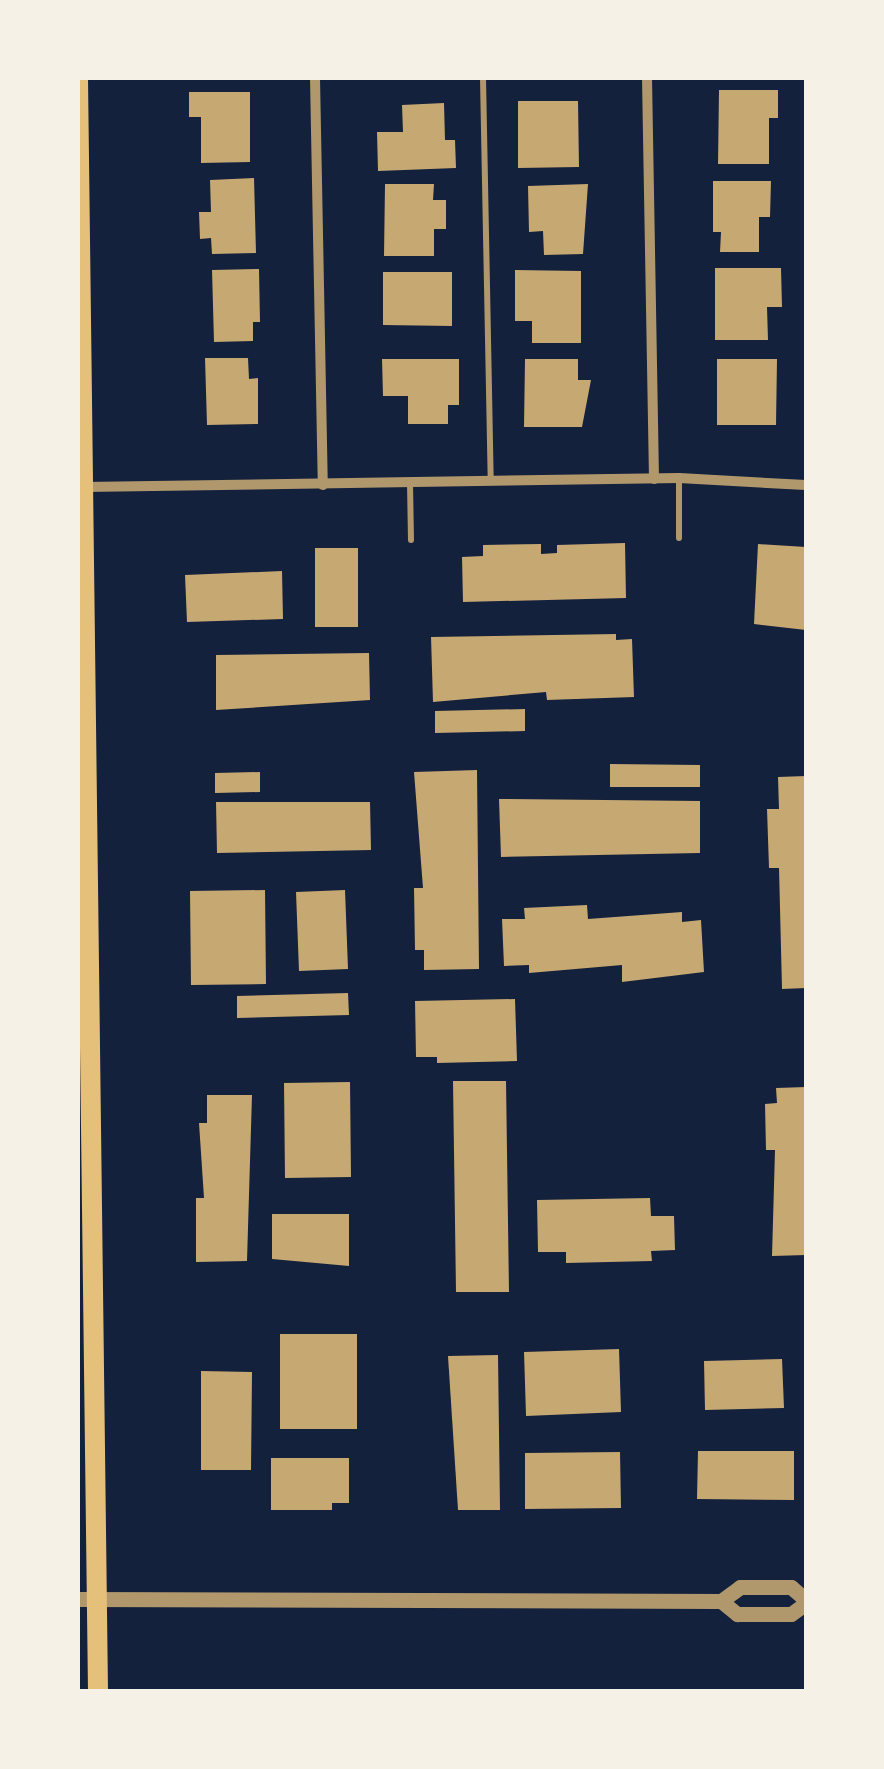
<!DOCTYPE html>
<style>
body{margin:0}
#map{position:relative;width:884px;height:1769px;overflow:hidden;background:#14213d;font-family:"PT Sans Narrow",sans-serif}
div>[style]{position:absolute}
.building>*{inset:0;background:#c6a872}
.service>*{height:6px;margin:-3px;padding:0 3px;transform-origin:3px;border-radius:3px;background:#b1986c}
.minor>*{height:10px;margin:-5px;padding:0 5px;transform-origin:5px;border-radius:5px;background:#b1986c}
.tertiary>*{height:15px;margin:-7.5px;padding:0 7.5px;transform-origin:7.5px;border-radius:7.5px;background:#b1986c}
.primary>*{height:20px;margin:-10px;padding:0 10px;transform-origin:10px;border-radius:10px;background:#e5c07b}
span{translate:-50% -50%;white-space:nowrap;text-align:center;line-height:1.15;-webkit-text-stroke:8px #f6f1e7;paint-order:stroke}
.frame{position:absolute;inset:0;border:80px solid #f6f1e7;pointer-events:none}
</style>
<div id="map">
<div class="building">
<div style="clip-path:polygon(719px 90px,778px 90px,778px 118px,769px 118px,769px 164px,718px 164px)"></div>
<div style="clip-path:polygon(189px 92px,250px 92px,250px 162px,201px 163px,201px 117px,189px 117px)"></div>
<div style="clip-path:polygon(518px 101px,578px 101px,579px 167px,518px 168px)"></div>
<div style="clip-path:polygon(444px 103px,445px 140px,455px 140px,456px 168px,378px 171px,377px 132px,403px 132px,402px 105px)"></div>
<div style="clip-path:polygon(254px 178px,256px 253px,212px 254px,211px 238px,200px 239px,199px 212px,211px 212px,210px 180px)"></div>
<div style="clip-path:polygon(713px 181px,771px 181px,770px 217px,759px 217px,759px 252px,720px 252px,721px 232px,713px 232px)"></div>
<div style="clip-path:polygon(385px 184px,434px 184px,433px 200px,446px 200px,446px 229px,434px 229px,434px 256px,384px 256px)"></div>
<div style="clip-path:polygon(588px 184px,583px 254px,544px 255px,543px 231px,529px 232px,528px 186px)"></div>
<div style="clip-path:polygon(715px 268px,781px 268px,782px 307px,767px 307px,768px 340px,715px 340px)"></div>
<div style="clip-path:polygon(259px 269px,260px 322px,253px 322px,253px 341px,214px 342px,212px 270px)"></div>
<div style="clip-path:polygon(515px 270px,581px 271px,581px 343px,532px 343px,532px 321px,515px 321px)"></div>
<div style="clip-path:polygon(383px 272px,452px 272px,452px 326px,383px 325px)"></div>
<div style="clip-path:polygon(205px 358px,248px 358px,249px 379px,258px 378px,258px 424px,207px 425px)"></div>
<div style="clip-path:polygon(382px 359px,459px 359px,459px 405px,448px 405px,448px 424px,408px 424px,408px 396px,383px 396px)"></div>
<div style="clip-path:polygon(525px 359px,578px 359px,578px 380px,591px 380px,582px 427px,524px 427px)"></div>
<div style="clip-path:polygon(717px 359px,777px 359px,776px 425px,717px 425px)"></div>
<div style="clip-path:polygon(625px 543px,626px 598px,463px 602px,462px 557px,483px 556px,483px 545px,541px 544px,541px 554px,557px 553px,557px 545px)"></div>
<div style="clip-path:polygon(758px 544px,806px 547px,806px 630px,754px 624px)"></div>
<div style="clip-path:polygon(315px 548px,358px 548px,358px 627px,315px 627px)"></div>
<div style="clip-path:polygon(282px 571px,283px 619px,187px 622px,185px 575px)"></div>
<div style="clip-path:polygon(616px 634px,616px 640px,632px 639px,634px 697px,547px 700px,546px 692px,433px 702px,431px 637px)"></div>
<div style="clip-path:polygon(369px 653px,370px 700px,216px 710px,216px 655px)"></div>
<div style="clip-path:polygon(525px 709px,525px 731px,435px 733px,435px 711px)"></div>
<div style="clip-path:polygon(610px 764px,700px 765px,700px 787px,610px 787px)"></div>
<div style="clip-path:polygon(477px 770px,479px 969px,424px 970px,424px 950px,415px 950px,414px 888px,423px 888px,414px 772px)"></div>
<div style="clip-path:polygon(260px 772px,260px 792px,215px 793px,215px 773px)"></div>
<div style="clip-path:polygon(806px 776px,806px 988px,782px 989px,779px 868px,769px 868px,767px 809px,779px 809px,778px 777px)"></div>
<div style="clip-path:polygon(499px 799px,700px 801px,700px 853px,501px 857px)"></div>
<div style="clip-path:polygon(216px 802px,370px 802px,371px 850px,217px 853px)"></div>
<div style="clip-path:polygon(265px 890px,266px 984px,191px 985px,190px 891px)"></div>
<div style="clip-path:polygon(345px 890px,348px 969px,299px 971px,296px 892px)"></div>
<div style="clip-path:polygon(587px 905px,588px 919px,682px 912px,682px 922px,701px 920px,704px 972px,622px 982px,622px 965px,529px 973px,529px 965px,504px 966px,502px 919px,525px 919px,524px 908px)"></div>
<div style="clip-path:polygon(348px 993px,349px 1015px,237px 1018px,237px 996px)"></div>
<div style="clip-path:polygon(515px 999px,517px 1061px,437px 1063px,437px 1057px,416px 1057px,415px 1001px)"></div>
<div style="clip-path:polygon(453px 1081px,506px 1081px,509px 1292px,456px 1292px)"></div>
<div style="clip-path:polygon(350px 1082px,351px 1177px,285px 1178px,284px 1083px)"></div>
<div style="clip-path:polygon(806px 1087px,806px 1255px,772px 1256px,775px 1150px,766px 1150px,765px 1104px,777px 1103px,776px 1088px)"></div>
<div style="clip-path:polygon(207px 1095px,252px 1095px,247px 1261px,196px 1262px,196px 1198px,204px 1198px,199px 1123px,207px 1123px)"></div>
<div style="clip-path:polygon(650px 1198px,651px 1216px,674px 1216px,675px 1250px,651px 1251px,652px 1261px,566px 1263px,566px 1252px,538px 1252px,537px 1200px)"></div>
<div style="clip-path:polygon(272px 1214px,349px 1214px,349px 1266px,272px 1259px)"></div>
<div style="clip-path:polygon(280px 1334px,357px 1334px,357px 1429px,280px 1429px)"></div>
<div style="clip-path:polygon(619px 1349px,621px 1412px,526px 1416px,524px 1352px)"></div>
<div style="clip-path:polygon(498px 1355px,500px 1510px,458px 1510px,448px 1356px)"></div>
<div style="clip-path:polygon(782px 1359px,784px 1408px,705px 1410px,704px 1361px)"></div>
<div style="clip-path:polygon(201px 1371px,252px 1372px,251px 1470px,201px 1470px)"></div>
<div style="clip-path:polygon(698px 1451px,794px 1451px,794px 1500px,697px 1499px)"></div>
<div style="clip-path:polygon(620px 1452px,621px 1508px,525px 1509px,525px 1453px)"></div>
<div style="clip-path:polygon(271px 1458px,349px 1458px,349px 1503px,332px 1503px,332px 1510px,271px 1510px)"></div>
</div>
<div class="service">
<div style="left:483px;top:78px;width:403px;rotate:88.9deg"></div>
<div style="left:410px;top:483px;width:57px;rotate:89deg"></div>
<div style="left:679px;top:538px;width:59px;rotate:-90deg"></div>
</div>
<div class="minor">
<div style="left:315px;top:78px;width:407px;rotate:88.9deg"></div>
<div style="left:647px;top:78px;width:401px;rotate:89deg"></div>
<div style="left:84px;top:487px;width:595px;rotate:-0.87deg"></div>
<div style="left:679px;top:478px;width:127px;rotate:3.2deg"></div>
</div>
<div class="tertiary">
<div style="left:78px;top:1599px;width:643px;rotate:0.18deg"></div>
<div style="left:721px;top:1601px;width:24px;rotate:-36deg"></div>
<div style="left:740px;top:1587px;width:51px"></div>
<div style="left:791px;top:1587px;width:20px;rotate:41deg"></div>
<div style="left:721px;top:1601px;width:21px;rotate:39deg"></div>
<div style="left:737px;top:1614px;width:54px"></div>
<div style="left:791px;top:1614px;width:19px;rotate:-36deg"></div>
</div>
<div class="primary">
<div style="left:78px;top:78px;width:1614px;rotate:89.29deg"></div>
</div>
<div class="frame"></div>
</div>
